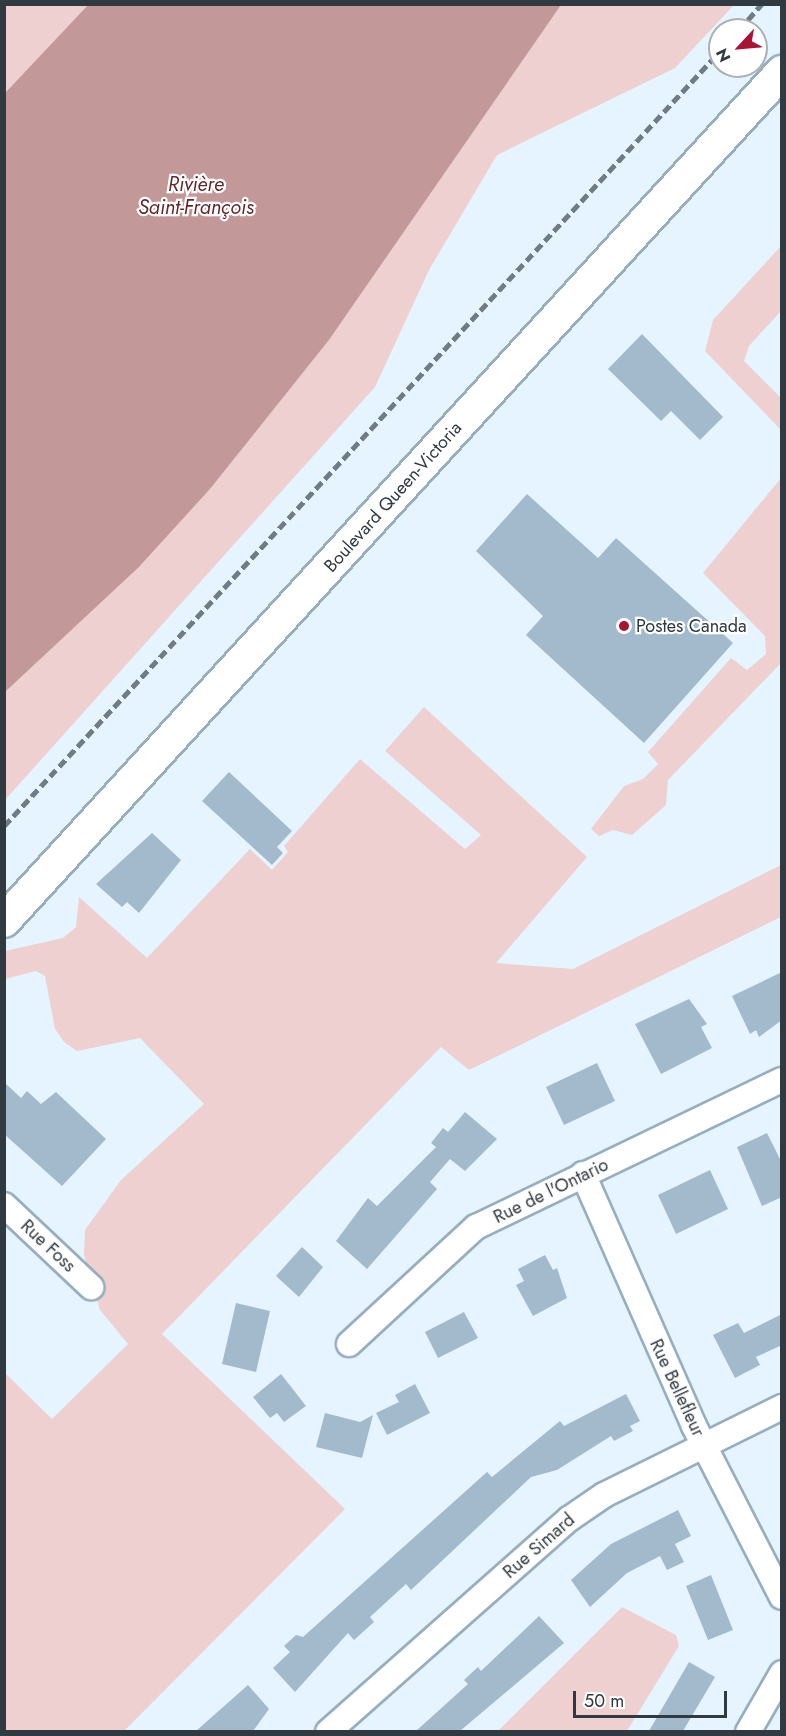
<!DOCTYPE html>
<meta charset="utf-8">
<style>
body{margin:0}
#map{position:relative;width:786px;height:1736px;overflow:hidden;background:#e5f4ff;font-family:Jost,sans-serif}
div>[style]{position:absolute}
.green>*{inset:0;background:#eed0d1}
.water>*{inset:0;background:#c39899}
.building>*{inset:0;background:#a2bacc}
.roads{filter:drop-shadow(2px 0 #97aebf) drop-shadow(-2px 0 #97aebf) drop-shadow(0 2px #97aebf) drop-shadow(0 -2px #97aebf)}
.minor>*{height:24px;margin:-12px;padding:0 12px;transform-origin:12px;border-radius:12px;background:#fff}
.major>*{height:32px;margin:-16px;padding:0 16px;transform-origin:16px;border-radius:16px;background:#fff}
.rail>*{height:4.5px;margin-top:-2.25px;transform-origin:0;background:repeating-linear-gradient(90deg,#707b83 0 9px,transparent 0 13.5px)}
.dots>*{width:16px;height:16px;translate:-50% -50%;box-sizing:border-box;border:3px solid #fff;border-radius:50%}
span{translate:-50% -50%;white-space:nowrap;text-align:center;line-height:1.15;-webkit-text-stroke:4.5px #fff;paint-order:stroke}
.street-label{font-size:18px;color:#313a41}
.poi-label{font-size:18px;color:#313a41}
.left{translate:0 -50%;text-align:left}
.water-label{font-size:20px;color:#61292e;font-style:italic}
.frame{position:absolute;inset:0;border:6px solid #313a41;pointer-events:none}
.north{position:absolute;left:708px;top:18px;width:60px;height:60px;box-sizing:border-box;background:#fff;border:2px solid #adb0b3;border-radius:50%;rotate:244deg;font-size:16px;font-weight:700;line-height:24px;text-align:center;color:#313a41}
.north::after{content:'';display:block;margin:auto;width:21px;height:27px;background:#a91336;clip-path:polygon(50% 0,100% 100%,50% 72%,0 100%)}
.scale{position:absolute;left:573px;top:1691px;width:154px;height:27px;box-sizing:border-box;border:3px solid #313a41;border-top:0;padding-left:8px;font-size:18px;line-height:21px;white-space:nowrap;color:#313a41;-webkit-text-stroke:4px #fff;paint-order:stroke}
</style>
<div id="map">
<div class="green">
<div style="clip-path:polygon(5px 5px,88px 5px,5px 93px)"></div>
<div style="clip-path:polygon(561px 5px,734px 5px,675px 68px,497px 155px,429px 270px,375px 387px,5px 800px,5px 692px,139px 567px,210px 489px,329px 340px)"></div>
<div style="clip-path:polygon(781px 246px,781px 311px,749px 346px,744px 361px,781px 398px,781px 430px,705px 351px,713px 320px)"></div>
<div style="clip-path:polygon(781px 478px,781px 663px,668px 780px,666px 805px,632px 835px,613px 830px,599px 836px,591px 829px,624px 786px,643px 779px,658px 764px,648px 752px,731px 658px,747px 670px,766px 654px,765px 636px,703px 573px)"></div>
<div style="clip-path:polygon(424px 707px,587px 857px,496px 963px,573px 969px,781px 865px,781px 917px,469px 1070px,441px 1047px,162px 1334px,345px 1509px,124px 1731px,5px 1731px,4px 1372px,52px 1419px,128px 1344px,100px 1310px,84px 1255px,85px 1230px,121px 1180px,204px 1104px,140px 1038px,77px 1051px,64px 1042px,55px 1029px,45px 976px,36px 971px,5px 979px,5px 951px,63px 938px,76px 927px,79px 897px,147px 958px,250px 849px,272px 870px,288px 852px,284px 846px,360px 759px,465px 849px,481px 835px,385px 751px)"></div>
<div style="clip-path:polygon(622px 1607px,676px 1635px,679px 1646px,627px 1731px,498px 1731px)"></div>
</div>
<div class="water">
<div style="clip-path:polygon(88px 5px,561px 5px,329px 340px,210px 489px,139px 567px,5px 692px,5px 93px)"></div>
</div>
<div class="building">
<div style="clip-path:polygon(642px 334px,723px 417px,700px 440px,671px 411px,661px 421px,608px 369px)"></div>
<div style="clip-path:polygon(527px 494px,598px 558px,616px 538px,733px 643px,644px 743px,526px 635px,543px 616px,476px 551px)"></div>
<div style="clip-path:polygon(229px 772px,292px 831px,277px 847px,283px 853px,272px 865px,202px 801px)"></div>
<div style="clip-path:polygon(152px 833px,181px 860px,139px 913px,127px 902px,122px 907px,96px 884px)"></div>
<div style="clip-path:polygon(782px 972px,782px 1020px,759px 1037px,756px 1030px,750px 1034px,732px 996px)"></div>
<div style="clip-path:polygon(689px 999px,707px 1024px,701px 1027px,712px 1048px,661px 1074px,635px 1024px)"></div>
<div style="clip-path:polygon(597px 1063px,615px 1101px,564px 1125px,546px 1087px)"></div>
<div style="clip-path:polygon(4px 1082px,21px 1098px,27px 1091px,41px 1104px,56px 1092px,106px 1139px,62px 1186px,4px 1134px)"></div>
<div style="clip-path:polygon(465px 1112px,497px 1139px,465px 1171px,450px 1159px,430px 1182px,437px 1189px,367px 1269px,336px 1241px,368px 1198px,377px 1206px,436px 1147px,431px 1143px,443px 1128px,448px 1132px)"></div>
<div style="clip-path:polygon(767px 1133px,782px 1163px,782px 1197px,762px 1206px,737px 1147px)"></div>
<div style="clip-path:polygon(710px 1170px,728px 1209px,676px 1234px,658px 1195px)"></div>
<div style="clip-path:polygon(302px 1247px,323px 1267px,299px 1297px,276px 1276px)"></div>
<div style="clip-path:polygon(545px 1255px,553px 1270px,557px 1268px,567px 1298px,533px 1316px,516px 1285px,524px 1281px,518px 1269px)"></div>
<div style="clip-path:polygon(236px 1303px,270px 1311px,256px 1372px,222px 1364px)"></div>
<div style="clip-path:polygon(464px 1312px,478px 1338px,438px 1358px,425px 1332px)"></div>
<div style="clip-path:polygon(782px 1314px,782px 1345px,756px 1357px,760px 1365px,735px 1378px,713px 1335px,738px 1323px,744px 1333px)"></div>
<div style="clip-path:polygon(281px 1374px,306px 1406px,284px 1422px,277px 1413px,270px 1418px,253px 1397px)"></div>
<div style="clip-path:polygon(415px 1384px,430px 1413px,387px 1435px,376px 1413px,399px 1402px,395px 1395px)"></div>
<div style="clip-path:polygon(626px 1394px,640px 1421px,630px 1426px,633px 1431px,614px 1441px,611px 1436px,557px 1470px,531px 1477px,411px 1590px,406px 1584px,370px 1617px,374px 1622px,354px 1640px,348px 1633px,295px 1692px,273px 1668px,290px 1652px,284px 1646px,296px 1635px,303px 1637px,487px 1472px,492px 1477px,560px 1421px,564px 1426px)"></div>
<div style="clip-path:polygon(325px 1413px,360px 1422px,373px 1415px,362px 1458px,316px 1447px)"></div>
<div style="clip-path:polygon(678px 1510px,691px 1536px,675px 1544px,684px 1562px,667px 1570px,660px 1556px,627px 1573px,590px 1607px,571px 1580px,611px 1544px)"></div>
<div style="clip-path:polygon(711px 1575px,733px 1630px,708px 1640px,686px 1586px)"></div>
<div style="clip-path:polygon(539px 1616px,564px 1643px,460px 1731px,416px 1731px,468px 1684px,464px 1680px,478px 1667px,481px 1671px)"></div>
<div style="clip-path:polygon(689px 1662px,715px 1677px,683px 1731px,649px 1731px)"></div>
<div style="clip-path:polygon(248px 1685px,269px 1709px,253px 1731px,196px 1731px)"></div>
</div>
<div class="roads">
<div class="minor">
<div style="left:583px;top:1174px;width:275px;rotate:66.2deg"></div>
<div style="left:694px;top:1426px;width:192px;rotate:62.8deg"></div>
<div style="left:4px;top:1205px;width:120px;rotate:43.3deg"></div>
<div style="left:349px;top:1344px;width:173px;rotate:-42.7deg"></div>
<div style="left:476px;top:1227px;width:339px;rotate:-25.7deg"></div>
<div style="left:328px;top:1732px;width:322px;rotate:-41.5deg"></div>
<div style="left:569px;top:1519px;width:42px;rotate:-34.4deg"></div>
<div style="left:604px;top:1495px;width:199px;rotate:-26.3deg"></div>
<div style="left:748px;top:1732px;width:68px;rotate:-60deg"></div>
</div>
<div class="major">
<div style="left:4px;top:921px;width:1152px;rotate:-47.5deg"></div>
</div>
</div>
<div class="rail">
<div style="left:739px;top:30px;width:35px;rotate:-49deg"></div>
<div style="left:4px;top:826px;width:1055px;rotate:-47.27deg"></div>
</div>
<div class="dots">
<div style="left:624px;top:626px;background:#a91336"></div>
</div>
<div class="street-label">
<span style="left:393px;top:497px;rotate:-48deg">Boulevard Queen-Victoria</span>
<span style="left:551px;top:1191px;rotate:-26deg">Rue de l'Ontario</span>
<span style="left:48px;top:1246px;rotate:43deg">Rue Foss</span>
<span style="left:677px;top:1388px;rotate:65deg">Rue Bellefleur</span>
<span style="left:539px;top:1546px;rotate:-41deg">Rue Simard</span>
</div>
<div class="poi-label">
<span class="left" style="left:636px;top:626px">Postes Canada</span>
</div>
<div class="water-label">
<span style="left:196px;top:196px">Rivière<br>Saint-François</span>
</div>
<div class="frame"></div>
<div class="north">N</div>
<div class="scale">50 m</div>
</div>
